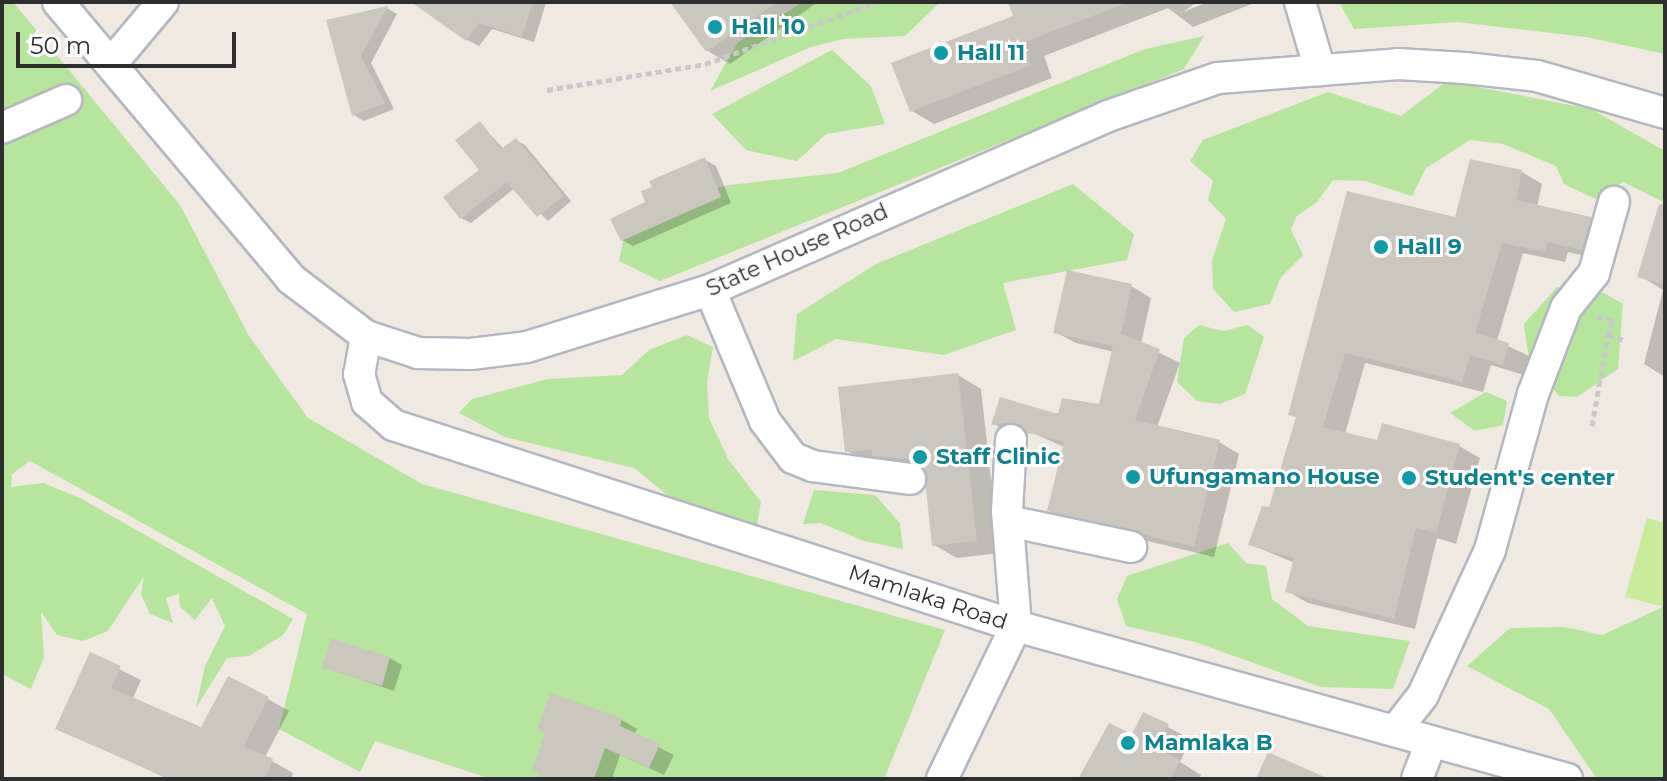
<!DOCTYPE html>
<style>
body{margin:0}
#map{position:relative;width:1667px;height:781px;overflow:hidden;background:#efe9e1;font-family:Montserrat,sans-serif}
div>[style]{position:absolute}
.green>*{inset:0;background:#b6e59e}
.pitch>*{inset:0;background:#c9ec9a}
.shadow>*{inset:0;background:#0003}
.building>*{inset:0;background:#cbc7bf}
.path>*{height:5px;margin-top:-2.5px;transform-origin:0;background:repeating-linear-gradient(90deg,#c9c9c9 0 6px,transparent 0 10px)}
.roads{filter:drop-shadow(2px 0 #b4b7c1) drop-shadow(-2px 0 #b4b7c1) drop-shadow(0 2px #b4b7c1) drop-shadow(0 -2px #b4b7c1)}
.minor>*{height:30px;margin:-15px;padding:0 15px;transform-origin:15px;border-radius:15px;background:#fff}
.dots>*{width:22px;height:22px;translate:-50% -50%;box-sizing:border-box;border:4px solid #fff;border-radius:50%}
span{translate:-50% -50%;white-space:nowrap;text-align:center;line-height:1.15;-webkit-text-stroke:6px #fff;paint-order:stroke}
.culture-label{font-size:22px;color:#0d838f;font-weight:700}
.left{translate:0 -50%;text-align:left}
.street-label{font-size:22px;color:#2e2e2e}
.frame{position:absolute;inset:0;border:4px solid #2e2e2e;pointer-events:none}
.scale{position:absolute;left:16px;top:32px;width:220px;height:36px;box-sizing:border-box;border:4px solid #2e2e2e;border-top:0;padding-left:10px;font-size:24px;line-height:28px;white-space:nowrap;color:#2e2e2e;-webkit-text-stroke:6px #fff;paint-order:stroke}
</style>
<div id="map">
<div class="green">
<div style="clip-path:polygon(2px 2px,13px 2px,180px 205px,249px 336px,308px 418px,422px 484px,945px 630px,884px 779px,491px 779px,375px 741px,360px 772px,279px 729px,307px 614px,30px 461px,12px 474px,11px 487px,43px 483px,80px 498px,293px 619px,283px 635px,249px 656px,227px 658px,196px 708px,205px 666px,225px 626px,212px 598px,195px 620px,180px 607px,179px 594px,166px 598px,173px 623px,150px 614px,141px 594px,144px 576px,108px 631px,83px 641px,57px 635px,41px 612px,44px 657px,31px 689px,2px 674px)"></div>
<div style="clip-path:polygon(803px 2px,940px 2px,905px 36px,843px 39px,811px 47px,710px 91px,738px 42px)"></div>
<div style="clip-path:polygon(1339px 2px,1665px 2px,1665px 54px,1586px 37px,1458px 22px,1354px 29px)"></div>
<div style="clip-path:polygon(1204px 36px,1184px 69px,660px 281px,619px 261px,629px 212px,729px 185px,838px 173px,1145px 49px)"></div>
<div style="clip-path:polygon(832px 50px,871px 86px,885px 124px,826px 134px,797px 161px,746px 150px,712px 114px)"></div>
<div style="clip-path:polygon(1447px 81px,1591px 109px,1665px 151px,1665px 203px,1623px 182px,1596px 199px,1564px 184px,1556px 166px,1503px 144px,1470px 140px,1426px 168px,1412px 196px,1365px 181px,1333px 180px,1317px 202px,1296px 217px,1291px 230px,1303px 255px,1281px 277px,1270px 304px,1234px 312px,1213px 289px,1212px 260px,1226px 219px,1208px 200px,1213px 181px,1190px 161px,1203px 140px,1328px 92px,1401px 116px)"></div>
<div style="clip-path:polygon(1073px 184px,1134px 234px,1127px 260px,1003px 283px,1016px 330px,944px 355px,836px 339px,793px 361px,797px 314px,876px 264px)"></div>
<div style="clip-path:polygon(1557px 287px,1604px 293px,1623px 304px,1618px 369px,1577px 397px,1559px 396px,1529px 360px,1524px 324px)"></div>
<div style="clip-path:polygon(1199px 325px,1223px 331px,1248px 325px,1264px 337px,1245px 394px,1220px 404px,1197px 401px,1177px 382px,1184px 338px)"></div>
<div style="clip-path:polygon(687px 335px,713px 347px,707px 382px,709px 418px,728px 459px,761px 502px,756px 530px,687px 511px,634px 468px,505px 437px,459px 413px,472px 399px,548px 379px,622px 375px,649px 350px)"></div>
<div style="clip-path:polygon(1486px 392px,1507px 401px,1503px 425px,1475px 431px,1450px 413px)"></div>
<div style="clip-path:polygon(814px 490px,875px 495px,900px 523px,903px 549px,864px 541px,821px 523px,803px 524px)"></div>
<div style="clip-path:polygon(1228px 543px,1246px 563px,1266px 566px,1272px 599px,1308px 626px,1410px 641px,1393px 689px,1321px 687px,1195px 642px,1126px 626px,1117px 599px,1127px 576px)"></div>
<div style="clip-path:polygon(1665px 606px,1665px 779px,1597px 779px,1549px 709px,1467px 666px,1510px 628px,1564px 627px,1602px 635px)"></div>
</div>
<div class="pitch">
<div style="clip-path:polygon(1647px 518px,1665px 523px,1665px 607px,1625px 597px)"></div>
</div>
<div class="shadow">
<div style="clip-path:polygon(449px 2px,545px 2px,546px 3px,534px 42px,492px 29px,479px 46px,467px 40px)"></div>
<div style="clip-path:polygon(672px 2px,818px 2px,730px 64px,708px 51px)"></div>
<div style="clip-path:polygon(1010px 2px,1197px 2px,1183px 12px,1208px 2px,1257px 2px,1193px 27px,1168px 8px,1044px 56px,1052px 78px,934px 124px,912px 111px,1016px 17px)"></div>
<div style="clip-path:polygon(387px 8px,397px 14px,371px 63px,394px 109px,364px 121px,354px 115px,329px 21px)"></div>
<div style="clip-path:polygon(480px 124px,504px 149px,516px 140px,525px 145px,571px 201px,548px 221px,515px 188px,471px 223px,461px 218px,482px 171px)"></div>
<div style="clip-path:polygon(705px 160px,716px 166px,731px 203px,633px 246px,622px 240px,655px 188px)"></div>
<div style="clip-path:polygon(1472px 161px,1522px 172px,1542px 184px,1537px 207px,1590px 219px,1611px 231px,1602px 260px,1568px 252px,1565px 262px,1523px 253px,1497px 341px,1529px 356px,1524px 375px,1491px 365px,1483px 392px,1365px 363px,1345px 434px,1378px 443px,1459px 446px,1480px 458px,1456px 544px,1437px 538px,1415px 629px,1308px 603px,1287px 591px,1295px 563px,1251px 545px,1270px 510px,1298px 418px,1290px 414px,1457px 220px)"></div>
<div style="clip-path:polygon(1665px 236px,1665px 377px,1644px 364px,1663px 290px,1640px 276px)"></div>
<div style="clip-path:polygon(1131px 286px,1151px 298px,1141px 344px,1180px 363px,1157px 427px,1219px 442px,1239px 454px,1214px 557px,1069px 522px,1049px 510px,1064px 447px,1033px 433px,1014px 435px,994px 424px,1100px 406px,1114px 352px,1076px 343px,1055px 332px)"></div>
<div style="clip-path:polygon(958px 375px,981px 389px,999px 553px,957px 558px,934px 545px,926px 470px,870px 464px,847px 451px)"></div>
<div style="clip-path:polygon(91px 655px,141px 680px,132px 700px,202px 730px,268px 699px,289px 711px,265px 757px,293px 773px,291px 779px,168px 779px,58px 728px)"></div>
<div style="clip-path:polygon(390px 658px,402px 665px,394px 691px,324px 667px)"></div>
<div style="clip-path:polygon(551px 695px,622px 720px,637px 729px,634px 735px,674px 755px,664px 775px,620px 755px,612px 779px,540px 779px,542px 774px,534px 770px,547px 734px)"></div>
<div style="clip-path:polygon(1144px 715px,1191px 739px,1180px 762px,1201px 775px,1199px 779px,1082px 779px,1133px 737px)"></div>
</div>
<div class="building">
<div style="clip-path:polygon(411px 2px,533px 2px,522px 37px,479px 23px,466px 41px)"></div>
<div style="clip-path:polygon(670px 2px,777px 2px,706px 52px)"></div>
<div style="clip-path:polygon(1008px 2px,1124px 4px,1022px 43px,1031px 65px,910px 112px,891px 63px,1013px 16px)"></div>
<div style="clip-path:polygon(388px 6px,361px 56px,385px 103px,352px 116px,326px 20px)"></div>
<div style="clip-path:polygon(480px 121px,501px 149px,516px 138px,564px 196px,537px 217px,507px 182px,460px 219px,443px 197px,479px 170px,455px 140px)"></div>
<div style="clip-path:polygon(705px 157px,721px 197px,621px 241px,610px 219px,645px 202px,641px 191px,652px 187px,649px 181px)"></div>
<div style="clip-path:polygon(1470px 159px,1522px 170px,1516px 200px,1591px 217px,1582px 250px,1547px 242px,1545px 252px,1502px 243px,1475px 333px,1509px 343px,1503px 365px,1470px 355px,1462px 382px,1345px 353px,1323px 427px,1377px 440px,1382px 423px,1460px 444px,1436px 533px,1416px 528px,1394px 619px,1285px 592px,1294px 558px,1248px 545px,1262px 506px,1269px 507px,1296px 417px,1288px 415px,1347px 191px,1455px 217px)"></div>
<div style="clip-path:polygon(1659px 204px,1665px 205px,1665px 285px,1637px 277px)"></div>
<div style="clip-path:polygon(1067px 270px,1132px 284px,1121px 334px,1160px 349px,1135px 420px,1220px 440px,1194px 547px,1047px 511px,1064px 442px,1027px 432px,1013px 422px,991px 425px,1000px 397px,1058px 414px,1062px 398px,1099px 404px,1113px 346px,1053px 333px)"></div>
<div style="clip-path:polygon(958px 373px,977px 541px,932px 546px,923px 460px,872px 456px,872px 450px,845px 452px,838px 387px)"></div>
<div style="clip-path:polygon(331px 638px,390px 657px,382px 686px,322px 668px)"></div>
<div style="clip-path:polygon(90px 652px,121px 666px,111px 688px,201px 727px,228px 676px,269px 697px,244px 746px,273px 759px,265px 779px,170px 779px,55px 729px)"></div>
<div style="clip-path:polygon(550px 693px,622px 718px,620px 726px,660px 744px,649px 768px,605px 748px,594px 779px,538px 779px,540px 773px,532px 770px,545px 733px,537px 730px)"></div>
<div style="clip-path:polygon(1143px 712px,1169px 724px,1157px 749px,1180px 760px,1171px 779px,1078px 779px,1109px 723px,1132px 734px)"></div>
<div style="clip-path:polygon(1268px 752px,1329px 779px,1256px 779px)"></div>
</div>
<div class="path">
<div style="left:547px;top:90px;width:160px;rotate:-9.3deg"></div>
<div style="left:705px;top:64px;width:183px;rotate:-19.8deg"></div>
<div style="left:1597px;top:316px;width:17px;rotate:17deg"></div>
<div style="left:1613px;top:321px;width:14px;rotate:111deg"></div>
<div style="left:1608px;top:334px;width:19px;rotate:21deg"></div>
<div style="left:1592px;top:426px;width:93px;rotate:-80.1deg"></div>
</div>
<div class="roads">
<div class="minor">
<div style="left:58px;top:2px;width:362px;rotate:49.9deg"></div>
<div style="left:291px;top:279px;width:94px;rotate:37.2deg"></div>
<div style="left:366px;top:336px;width:55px;rotate:18.1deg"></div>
<div style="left:418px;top:353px;width:53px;rotate:1.1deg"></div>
<div style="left:471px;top:354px;width:56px;rotate:-7.1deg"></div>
<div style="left:527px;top:347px;width:192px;rotate:-17.3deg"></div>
<div style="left:710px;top:290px;width:434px;rotate:-23.6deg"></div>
<div style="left:1108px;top:116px;width:116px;rotate:-19.1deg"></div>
<div style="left:1218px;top:78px;width:181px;rotate:-4.4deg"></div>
<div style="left:1398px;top:64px;width:67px;rotate:3.4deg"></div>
<div style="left:1465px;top:68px;width:72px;rotate:6.3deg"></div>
<div style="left:1537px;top:76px;width:133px;rotate:16.1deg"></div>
<div style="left:1300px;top:2px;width:71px;rotate:73.6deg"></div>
<div style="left:111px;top:64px;width:81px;rotate:-50deg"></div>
<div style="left:2px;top:128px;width:70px;rotate:-23.6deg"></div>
<div style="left:710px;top:290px;width:142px;rotate:67.2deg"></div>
<div style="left:765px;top:421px;width:46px;rotate:52.9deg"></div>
<div style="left:793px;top:458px;width:22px;rotate:22deg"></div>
<div style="left:813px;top:466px;width:98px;rotate:7.6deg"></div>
<div style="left:366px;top:336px;width:39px;rotate:100deg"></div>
<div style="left:359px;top:374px;width:29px;rotate:74deg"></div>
<div style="left:367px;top:402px;width:35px;rotate:41deg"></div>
<div style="left:393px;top:425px;width:655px;rotate:17.88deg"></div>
<div style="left:1016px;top:626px;width:572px;rotate:15.52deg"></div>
<div style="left:1011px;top:440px;width:71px;rotate:93.2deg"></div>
<div style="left:1007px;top:511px;width:115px;rotate:85.5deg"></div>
<div style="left:1008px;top:521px;width:126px;rotate:11.9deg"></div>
<div style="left:1395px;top:731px;width:46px;rotate:-52.1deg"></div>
<div style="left:1423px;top:695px;width:160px;rotate:-65.2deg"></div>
<div style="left:1490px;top:550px;width:162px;rotate:-74.6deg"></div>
<div style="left:1533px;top:394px;width:92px;rotate:-69deg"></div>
<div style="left:1566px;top:308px;width:45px;rotate:-51.3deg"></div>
<div style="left:1594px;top:273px;width:74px;rotate:-74.3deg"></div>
<div style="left:942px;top:779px;width:170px;rotate:-64.2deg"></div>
<div style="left:1417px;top:779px;width:40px;rotate:-69deg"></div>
</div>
</div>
<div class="dots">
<div style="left:715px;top:27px;background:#0f9aa8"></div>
<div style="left:941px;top:53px;background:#0f9aa8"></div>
<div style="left:1381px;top:247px;background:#0f9aa8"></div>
<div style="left:920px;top:457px;background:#0f9aa8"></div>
<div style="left:1133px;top:477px;background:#0f9aa8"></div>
<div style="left:1409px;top:478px;background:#0f9aa8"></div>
<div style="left:1128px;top:743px;background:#0f9aa8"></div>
</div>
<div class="culture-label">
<span class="left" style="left:731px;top:27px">Hall 10</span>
<span class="left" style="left:957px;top:53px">Hall 11</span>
<span class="left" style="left:1397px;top:247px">Hall 9</span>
<span class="left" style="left:936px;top:457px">Staff Clinic</span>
<span class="left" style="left:1149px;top:477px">Ufungamano House</span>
<span class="left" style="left:1425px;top:478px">Student's center</span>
<span class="left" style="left:1144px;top:743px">Mamlaka B</span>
</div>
<div class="street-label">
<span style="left:797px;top:250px;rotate:-24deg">State House Road</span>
<span style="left:928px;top:597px;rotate:18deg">Mamlaka Road</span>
</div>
<div class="frame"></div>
<div class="scale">50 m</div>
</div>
